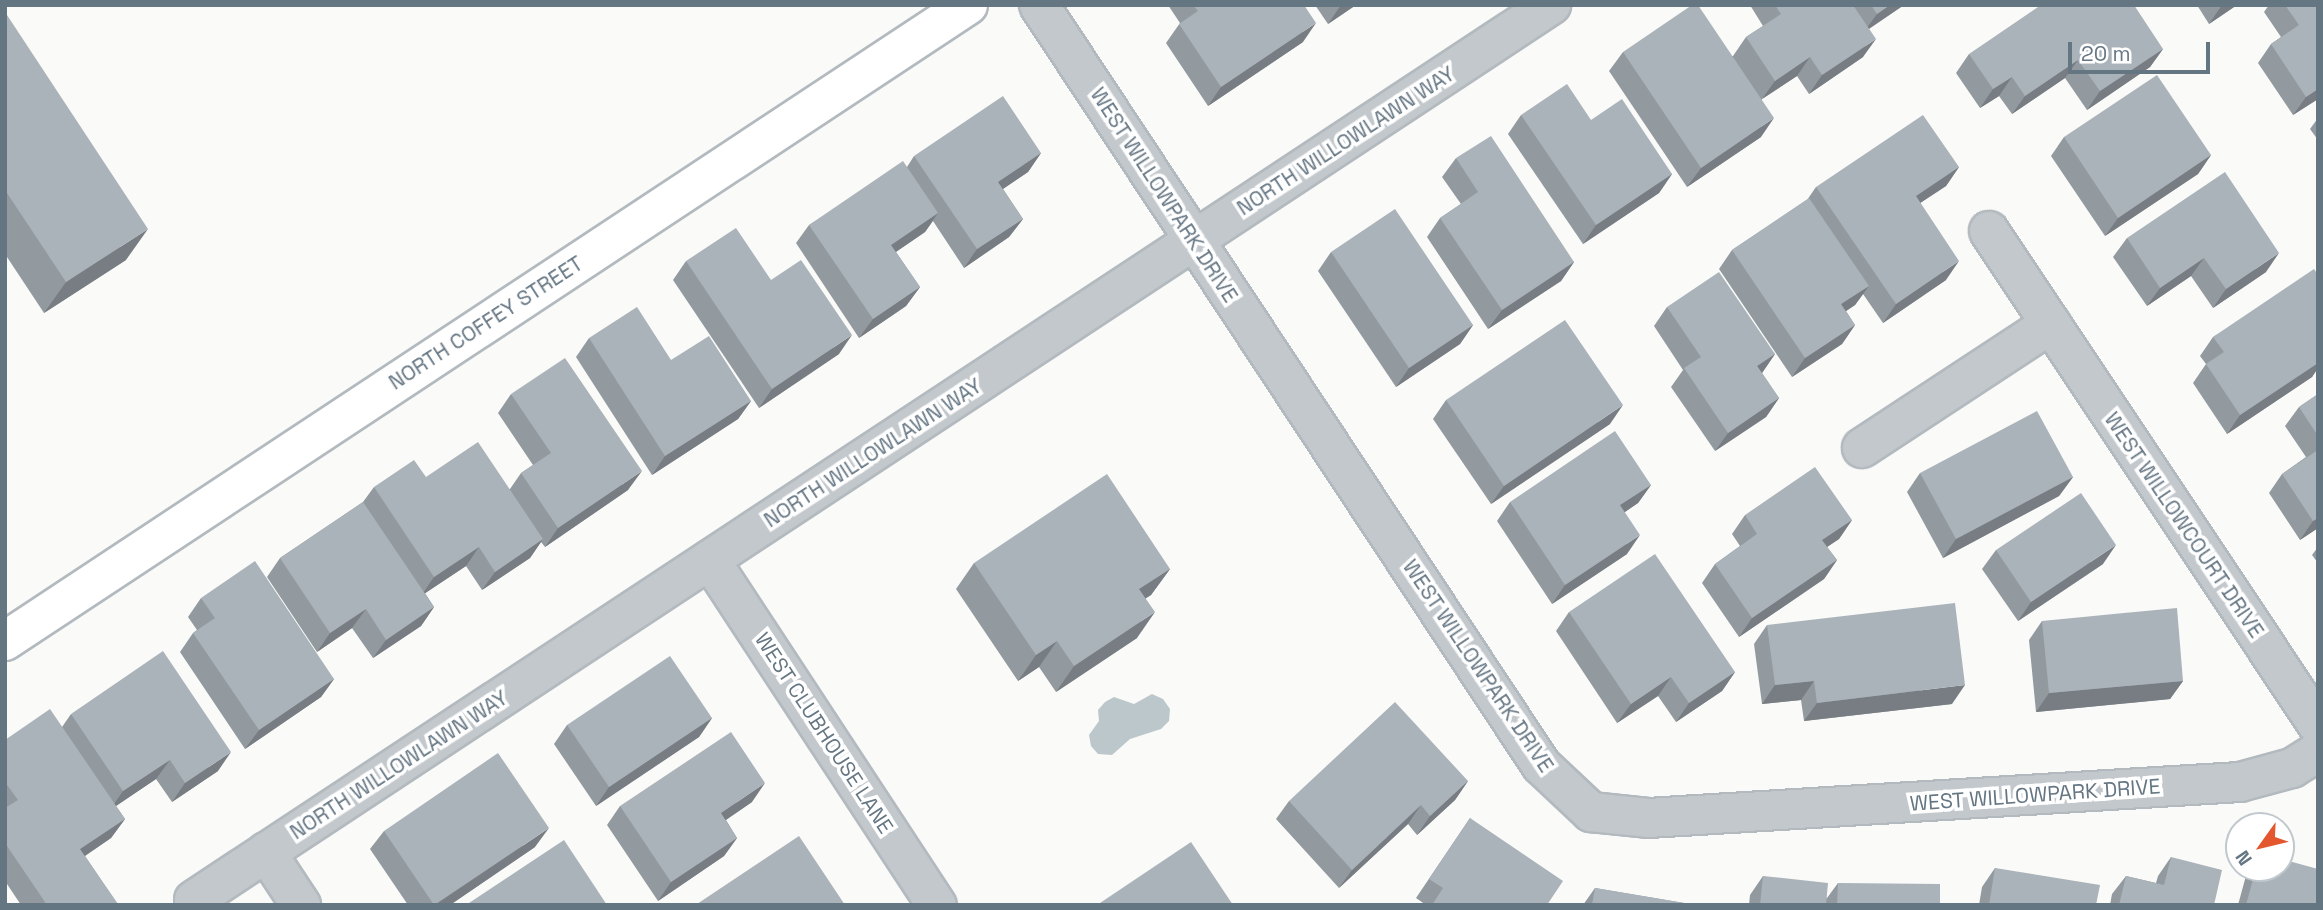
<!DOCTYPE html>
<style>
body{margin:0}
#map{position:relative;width:2323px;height:910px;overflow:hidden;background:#fafaf8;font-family:"Space Grotesk",sans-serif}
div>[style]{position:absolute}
.water>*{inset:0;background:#bbc7cb}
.roads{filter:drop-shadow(2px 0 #b3babf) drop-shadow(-2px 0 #b3babf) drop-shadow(0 2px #b3babf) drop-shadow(0 -2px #b3babf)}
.street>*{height:38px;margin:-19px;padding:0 19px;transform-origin:19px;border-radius:19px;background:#c3c8cc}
.secondary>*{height:38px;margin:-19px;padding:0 19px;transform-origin:19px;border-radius:19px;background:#fff}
.wall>*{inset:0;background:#929a9f}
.shaded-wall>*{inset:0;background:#777d82}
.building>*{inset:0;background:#aab3b9}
span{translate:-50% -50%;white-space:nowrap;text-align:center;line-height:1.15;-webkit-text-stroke:7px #fff;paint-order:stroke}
.street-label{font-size:21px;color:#657683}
.frame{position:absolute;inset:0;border:7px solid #657683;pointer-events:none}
.north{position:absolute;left:2225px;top:812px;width:70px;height:70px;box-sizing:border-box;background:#fff;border:2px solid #c1c8cd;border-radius:50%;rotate:236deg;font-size:19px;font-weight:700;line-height:28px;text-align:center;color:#657683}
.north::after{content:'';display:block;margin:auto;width:24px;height:32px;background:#e4572e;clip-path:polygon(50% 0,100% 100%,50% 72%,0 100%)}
.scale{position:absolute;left:2068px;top:42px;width:142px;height:32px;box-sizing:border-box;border:4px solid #657683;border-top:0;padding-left:9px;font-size:21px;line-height:24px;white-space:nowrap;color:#657683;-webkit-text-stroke:5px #fff;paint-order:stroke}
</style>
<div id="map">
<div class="water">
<div style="clip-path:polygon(1152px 694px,1163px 699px,1170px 709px,1169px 721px,1161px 729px,1130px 739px,1112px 755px,1098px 754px,1091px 746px,1089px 735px,1099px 721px,1098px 710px,1105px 702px,1114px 697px,1134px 704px)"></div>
</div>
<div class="roads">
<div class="street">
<div style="left:1039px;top:5px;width:911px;rotate:56.55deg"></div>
<div style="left:1541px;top:765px;width:69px;rotate:43.2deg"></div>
<div style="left:1591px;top:812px;width:57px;rotate:6deg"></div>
<div style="left:1648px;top:818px;width:593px;rotate:-3.48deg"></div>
<div style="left:2240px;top:782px;width:54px;rotate:-15.1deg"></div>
<div style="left:2292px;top:768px;width:31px;rotate:-32deg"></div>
<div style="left:1989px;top:231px;width:594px;rotate:56.34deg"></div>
<div style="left:1862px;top:448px;width:226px;rotate:-33.3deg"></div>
<div style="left:710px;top:560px;width:413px;rotate:56.7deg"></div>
<div style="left:266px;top:852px;width:64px;rotate:56.6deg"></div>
<div style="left:194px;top:900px;width:1626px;rotate:-33.41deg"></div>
</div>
<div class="secondary">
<div style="left:5px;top:641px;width:1154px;rotate:-33.44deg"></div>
</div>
</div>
<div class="wall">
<div style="clip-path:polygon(1168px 5px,1304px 5px,1303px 42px,1208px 106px,1166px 43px,1180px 23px)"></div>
<div style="clip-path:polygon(1315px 5px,1356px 5px,1328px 24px)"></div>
<div style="clip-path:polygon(1750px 5px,1904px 5px,1869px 29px,1863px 57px,1809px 94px,1797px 76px,1762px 99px,1761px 137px,1687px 187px,1609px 71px,1623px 52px,1733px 56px,1746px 37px,1763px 26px)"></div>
<div style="clip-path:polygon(2197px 5px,2237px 5px,2209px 24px)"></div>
<div style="clip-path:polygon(2269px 5px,2318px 5px,2318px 99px,2293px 115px,2258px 63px,2271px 44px,2281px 37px,2264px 12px)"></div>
<div style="clip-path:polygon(5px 12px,126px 260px,44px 313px,5px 254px)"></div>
<div style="clip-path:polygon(2163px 49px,2150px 67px,2087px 110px,2065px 78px,2012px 114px,1999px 96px,1980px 108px,1956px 73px,1969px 54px)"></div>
<div style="clip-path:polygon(1521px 115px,1591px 120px,1672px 174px,1659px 193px,1583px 244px,1508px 134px)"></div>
<div style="clip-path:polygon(2318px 118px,2318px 140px,2310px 129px)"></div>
<div style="clip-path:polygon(2064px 137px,2211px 155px,2198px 174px,2105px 236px,2051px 156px)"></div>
<div style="clip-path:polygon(1041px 153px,1028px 172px,1003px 189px,1023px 219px,1009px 237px,964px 268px,933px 221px,925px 232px,896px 252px,920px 287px,906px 306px,859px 338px,796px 243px,809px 225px,907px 167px,914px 156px)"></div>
<div style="clip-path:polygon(1456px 158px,1574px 262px,1561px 281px,1488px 329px,1427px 237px,1440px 218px,1461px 204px,1442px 177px)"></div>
<div style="clip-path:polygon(1959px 167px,1946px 186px,1920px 203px,1946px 280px,1883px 323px,1863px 294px,1855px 305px,1846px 311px,1855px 325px,1842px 344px,1792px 377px,1719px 269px,1732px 250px,1807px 200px,1816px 187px)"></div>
<div style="clip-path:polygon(2127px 238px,2266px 272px,2213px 308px,2191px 276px,2147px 306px,2113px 257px)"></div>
<div style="clip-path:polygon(1331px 252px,1473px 325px,1460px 344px,1396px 387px,1318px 271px)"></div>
<div style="clip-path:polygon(686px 261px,771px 280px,839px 354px,759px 408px,673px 280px)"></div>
<div style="clip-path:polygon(2318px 275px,2318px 368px,2312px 377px,2227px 434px,2193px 383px,2206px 364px,2200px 356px,2213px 337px)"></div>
<div style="clip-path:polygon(1667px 307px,1775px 354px,1762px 373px,1779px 398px,1766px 417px,1715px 451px,1671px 387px,1683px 370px,1654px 326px)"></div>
<div style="clip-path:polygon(589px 338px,671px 360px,751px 401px,738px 419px,652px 475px,576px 357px)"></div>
<div style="clip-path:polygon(511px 394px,628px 490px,545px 547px,541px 542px,530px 558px,482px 590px,466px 566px,425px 593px,434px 607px,421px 626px,373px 658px,352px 628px,317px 652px,267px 577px,280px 558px,363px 502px,374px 487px,426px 477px,510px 489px,521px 473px,533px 465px,498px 413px)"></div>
<div style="clip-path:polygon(2318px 394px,2318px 528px,2300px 540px,2269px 493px,2282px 474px,2306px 457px,2285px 426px,2299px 407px)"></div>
<div style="clip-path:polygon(1446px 400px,1610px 424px,1491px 504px,1433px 419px)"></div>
<div style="clip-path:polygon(1920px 473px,2073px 477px,2059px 496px,1943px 558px,1907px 492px)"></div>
<div style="clip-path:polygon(1651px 485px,1638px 503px,1625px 512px,1627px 554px,1552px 604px,1497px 521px,1510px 502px)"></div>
<div style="clip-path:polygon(1745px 515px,1852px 520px,1839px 539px,1827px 547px,1837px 560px,1824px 579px,1739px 637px,1702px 583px,1715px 564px,1740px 546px,1732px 534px)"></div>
<div style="clip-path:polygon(2318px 547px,2318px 563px,2312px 555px)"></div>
<div style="clip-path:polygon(1996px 550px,2103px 564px,2018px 621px,1982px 569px)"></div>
<div style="clip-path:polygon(974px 563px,1170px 569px,1151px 595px,1146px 598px,1137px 638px,1056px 692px,1039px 667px,1018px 681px,956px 589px)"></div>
<div style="clip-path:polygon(201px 598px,334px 679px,321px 697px,245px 749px,180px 652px,193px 633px,197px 630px,188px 617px)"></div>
<div style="clip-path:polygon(1569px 612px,1735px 672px,1722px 691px,1676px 722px,1658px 696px,1617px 723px,1556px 631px)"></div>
<div style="clip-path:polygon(2042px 621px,2183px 681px,2170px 699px,2036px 712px,2029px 640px)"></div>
<div style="clip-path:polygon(1767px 625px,1952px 704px,1804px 721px,1801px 700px,1762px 704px,1754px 644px)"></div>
<div style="clip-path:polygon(71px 714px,218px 771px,172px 802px,156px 779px,116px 806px,125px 819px,111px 838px,85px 856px,118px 905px,21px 905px,5px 881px,5px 740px,62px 727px)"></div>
<div style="clip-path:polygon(712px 718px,699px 737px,596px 806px,554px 744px,567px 725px)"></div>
<div style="clip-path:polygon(1468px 781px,1455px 800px,1417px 835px,1408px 824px,1339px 888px,1276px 819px,1289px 801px)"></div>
<div style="clip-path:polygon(752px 802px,726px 820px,737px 838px,724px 856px,658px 901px,607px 825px,620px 806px)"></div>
<div style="clip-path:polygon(1470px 818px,1547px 905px,1426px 905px,1416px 898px)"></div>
<div style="clip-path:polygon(384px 831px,535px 847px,450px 905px,408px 905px,370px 849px)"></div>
<div style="clip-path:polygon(2171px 857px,2214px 905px,2110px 905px,2112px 894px,2126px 876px,2156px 883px,2158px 876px)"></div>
<div style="clip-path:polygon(1995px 868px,2096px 905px,1979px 905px,1982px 887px)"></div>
<div style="clip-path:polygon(2250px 868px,2281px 868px,2318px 905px,2238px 905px,2247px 872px)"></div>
<div style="clip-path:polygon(1763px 876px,1827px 898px,1838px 883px,1940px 905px,1749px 905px,1750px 895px)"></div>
<div style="clip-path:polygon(1595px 888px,1696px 905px,1583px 905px)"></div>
</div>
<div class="shaded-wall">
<div style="clip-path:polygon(1341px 5px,1356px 5px,1328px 24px)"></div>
<div style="clip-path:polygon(1890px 5px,1904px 5px,1864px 32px,1877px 14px)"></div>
<div style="clip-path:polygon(2222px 5px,2237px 5px,2209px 24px)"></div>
<div style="clip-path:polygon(1316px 23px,1303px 42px,1208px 106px,1221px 87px)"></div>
<div style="clip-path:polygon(1876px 39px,1863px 57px,1809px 94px,1822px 75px)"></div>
<div style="clip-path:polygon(2163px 49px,2150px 67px,2087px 110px,2100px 91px)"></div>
<div style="clip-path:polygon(1810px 57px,1797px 76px,1762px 99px,1775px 81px)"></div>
<div style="clip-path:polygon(2078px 60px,2065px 78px,2012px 114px,2025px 96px)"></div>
<div style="clip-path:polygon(2012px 77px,1999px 96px,1980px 108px,1993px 89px)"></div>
<div style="clip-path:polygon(2318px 89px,2318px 99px,2293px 115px,2306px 97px)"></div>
<div style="clip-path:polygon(1774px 118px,1761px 137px,1687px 187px,1701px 168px)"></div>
<div style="clip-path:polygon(1041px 153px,1028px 172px,985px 201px,998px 182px)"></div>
<div style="clip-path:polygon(2211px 155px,2198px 174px,2105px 236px,2118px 218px)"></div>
<div style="clip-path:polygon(1959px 167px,1946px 186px,1902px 215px,1916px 196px)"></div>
<div style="clip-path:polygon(1672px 174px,1659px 193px,1583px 244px,1596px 225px)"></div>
<div style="clip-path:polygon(938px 213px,925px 232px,878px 264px,891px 245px)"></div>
<div style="clip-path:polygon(1023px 219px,1009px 237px,964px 268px,977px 249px)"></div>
<div style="clip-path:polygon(148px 229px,126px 260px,44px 313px,66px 282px)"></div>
<div style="clip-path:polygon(2279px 253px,2266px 272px,2213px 308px,2226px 289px)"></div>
<div style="clip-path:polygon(2204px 258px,2191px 276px,2147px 306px,2160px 288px)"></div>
<div style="clip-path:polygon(1959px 261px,1946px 280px,1883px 323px,1896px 304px)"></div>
<div style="clip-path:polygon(1574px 262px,1561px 281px,1488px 329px,1502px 310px)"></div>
<div style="clip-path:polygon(1869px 286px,1855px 305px,1828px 323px,1841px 304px)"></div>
<div style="clip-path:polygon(920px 287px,906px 306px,859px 338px,873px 319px)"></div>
<div style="clip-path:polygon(1473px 325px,1460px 344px,1396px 387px,1409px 368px)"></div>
<div style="clip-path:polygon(1855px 325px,1842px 344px,1792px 377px,1805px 358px)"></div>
<div style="clip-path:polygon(852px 335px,839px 354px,759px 408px,772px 389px)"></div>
<div style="clip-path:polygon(1775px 354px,1762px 373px,1757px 366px)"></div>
<div style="clip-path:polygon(2318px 363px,2318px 368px,2312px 377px,2227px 434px,2240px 415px)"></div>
<div style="clip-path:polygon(1779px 398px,1766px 417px,1715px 451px,1728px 433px)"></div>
<div style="clip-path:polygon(751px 401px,738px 419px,652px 475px,665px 456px)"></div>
<div style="clip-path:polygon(1623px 405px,1610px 424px,1491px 504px,1504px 486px)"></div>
<div style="clip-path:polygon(642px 471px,628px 490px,545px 547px,558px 528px)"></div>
<div style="clip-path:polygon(2073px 477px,2059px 496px,1943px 558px,1956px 539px)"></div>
<div style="clip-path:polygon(1651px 485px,1638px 503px,1607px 524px,1620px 505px)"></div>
<div style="clip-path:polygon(2318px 518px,2318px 528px,2300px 540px,2313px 521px)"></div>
<div style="clip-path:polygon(1852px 520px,1839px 539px,1809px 559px,1822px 540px)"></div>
<div style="clip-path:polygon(1640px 535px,1627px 554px,1552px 604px,1565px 585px)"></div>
<div style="clip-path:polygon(543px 539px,530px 558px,482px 590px,495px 572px)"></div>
<div style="clip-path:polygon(2116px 545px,2103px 564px,2018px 621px,2031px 602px)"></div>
<div style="clip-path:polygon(479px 547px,466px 566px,421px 596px,434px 577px)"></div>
<div style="clip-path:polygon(1837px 560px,1824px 579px,1739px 637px,1752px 618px)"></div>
<div style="clip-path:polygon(1170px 569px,1151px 595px,1121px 614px,1139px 589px)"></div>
<div style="clip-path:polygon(434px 607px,421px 626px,373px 658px,386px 640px)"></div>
<div style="clip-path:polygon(366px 609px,352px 628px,317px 652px,330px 633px)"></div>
<div style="clip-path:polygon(1155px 612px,1137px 638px,1056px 692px,1074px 666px)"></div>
<div style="clip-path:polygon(1057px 641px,1039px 667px,1018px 681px,1036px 655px)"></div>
<div style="clip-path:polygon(1735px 672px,1722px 691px,1676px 722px,1689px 703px)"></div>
<div style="clip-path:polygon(1671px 677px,1658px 696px,1617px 723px,1631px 704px)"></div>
<div style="clip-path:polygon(334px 679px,321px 697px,245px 749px,259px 730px)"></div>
<div style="clip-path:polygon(1814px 681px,1801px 700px,1762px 704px,1775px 685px)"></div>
<div style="clip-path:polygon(2183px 681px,2170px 699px,2036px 712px,2049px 693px)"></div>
<div style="clip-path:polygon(1965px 685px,1952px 704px,1804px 721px,1817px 703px)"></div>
<div style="clip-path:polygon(712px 718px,699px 737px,596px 806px,609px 787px)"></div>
<div style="clip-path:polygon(231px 752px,218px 771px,172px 802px,185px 783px)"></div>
<div style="clip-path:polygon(170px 760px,156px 779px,110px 810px,123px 791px)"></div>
<div style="clip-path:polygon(1468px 781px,1455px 800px,1417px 835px,1430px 816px)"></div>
<div style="clip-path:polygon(765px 783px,752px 802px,708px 832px,721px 813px)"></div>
<div style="clip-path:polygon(1421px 805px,1408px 824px,1339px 888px,1352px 870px)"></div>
<div style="clip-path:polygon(125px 819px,111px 838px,67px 868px,80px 849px)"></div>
<div style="clip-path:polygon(549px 828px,535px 847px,450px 905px,435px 905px)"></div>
<div style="clip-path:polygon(737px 838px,724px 856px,658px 901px,671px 882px)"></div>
</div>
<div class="building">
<div style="clip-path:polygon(1193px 5px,1304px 5px,1316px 23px,1221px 87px,1179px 24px,1198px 11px)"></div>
<div style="clip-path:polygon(1692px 5px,1698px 5px,1774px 118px,1701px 168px,1623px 52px)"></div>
<div style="clip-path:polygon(1775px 5px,1853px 5px,1876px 39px,1822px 75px,1810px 57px,1775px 81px,1746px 37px,1781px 14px)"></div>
<div style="clip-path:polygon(1871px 5px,1890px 5px,1877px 14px)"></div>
<div style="clip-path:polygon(2041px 5px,2134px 5px,2163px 49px,2100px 91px,2078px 60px,2025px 96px,2012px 77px,1993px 89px,1969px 54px)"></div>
<div style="clip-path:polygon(2285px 5px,2318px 5px,2318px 89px,2306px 97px,2271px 44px,2299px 25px)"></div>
<div style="clip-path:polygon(5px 12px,148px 229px,66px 282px,5px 190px)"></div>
<div style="clip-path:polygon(2157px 75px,2211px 155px,2118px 218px,2064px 137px)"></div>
<div style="clip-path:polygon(1567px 84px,1591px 120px,1622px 99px,1672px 174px,1596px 225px,1521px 115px)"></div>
<div style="clip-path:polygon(1003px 96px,1041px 153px,998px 182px,1023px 219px,977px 249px,914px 156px)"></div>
<div style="clip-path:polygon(1923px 115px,1959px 167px,1916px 196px,1959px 261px,1896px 304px,1816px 187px)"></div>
<div style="clip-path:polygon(1491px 136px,1574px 262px,1502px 310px,1440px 218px,1478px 192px,1456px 158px)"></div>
<div style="clip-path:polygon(903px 161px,938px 213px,891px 245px,920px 287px,873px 319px,809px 225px)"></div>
<div style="clip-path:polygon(2225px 172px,2279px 253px,2226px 289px,2204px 258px,2160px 288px,2127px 238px)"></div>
<div style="clip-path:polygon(1809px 198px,1869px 286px,1841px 304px,1855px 325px,1805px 358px,1732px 250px)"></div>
<div style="clip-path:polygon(1395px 209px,1473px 325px,1409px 368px,1331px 252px)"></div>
<div style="clip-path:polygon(736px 228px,771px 280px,801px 260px,852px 335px,772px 389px,686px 261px)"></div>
<div style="clip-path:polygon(2314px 269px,2318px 275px,2318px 343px,2316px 344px,2318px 347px,2318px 363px,2240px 415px,2206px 364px,2224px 352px,2213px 337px)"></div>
<div style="clip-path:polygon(1719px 272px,1775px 354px,1757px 366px,1779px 398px,1728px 433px,1684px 368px,1701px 357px,1667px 307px)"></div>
<div style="clip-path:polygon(637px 307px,671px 360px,709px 336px,751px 401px,665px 456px,589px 338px)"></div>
<div style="clip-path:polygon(1565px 320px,1623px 405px,1504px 486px,1446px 400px)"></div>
<div style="clip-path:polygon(565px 358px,642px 471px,558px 528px,521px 473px,551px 453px,511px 394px)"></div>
<div style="clip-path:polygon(2318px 394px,2318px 436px,2299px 407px)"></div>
<div style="clip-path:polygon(2037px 411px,2073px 477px,1956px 539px,1920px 473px)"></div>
<div style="clip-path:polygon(1615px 431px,1651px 485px,1620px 505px,1640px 535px,1565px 585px,1510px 502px)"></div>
<div style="clip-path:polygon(478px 442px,543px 539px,495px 572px,479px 547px,434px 577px,374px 487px,414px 460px,426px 477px)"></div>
<div style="clip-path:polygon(2318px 450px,2318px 518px,2313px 521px,2282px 474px)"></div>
<div style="clip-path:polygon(1815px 467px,1852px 520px,1822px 540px,1837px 560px,1752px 618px,1715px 564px,1757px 534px,1745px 515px)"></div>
<div style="clip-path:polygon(1107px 474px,1170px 569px,1139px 589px,1155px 612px,1074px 666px,1057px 641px,1036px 655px,974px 563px)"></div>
<div style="clip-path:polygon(2081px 493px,2116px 545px,2031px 602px,1996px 550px)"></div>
<div style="clip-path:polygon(363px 502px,434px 607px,386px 640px,366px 609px,330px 633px,280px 558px)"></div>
<div style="clip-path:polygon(1655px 554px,1735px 672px,1689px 703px,1671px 677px,1631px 704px,1569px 612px)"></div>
<div style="clip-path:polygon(255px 561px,334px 679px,259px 730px,193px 633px,215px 618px,201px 598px)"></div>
<div style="clip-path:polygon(1955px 603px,1965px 685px,1817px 703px,1814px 681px,1775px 685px,1767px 625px)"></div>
<div style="clip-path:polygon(2177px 608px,2183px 681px,2049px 693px,2042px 621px)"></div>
<div style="clip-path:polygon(163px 651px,231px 752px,185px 783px,170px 760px,123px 791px,71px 714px)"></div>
<div style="clip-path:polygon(670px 656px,712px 718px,609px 787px,567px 725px)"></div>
<div style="clip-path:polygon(1395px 702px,1468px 781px,1430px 816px,1421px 805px,1352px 870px,1289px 801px)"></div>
<div style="clip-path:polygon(50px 709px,125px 819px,80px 849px,118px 904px,117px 905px,47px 905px,5px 843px,5px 808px,18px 800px,5px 782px,5px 740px)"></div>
<div style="clip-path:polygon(731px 732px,765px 783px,721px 813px,737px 838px,671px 882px,620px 806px)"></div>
<div style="clip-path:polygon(498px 753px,549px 828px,434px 905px,384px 831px)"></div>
<div style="clip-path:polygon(1470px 818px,1563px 881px,1547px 905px,1432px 905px,1443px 888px,1429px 879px)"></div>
<div style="clip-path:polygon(799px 836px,845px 905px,698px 905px,697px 904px)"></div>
<div style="clip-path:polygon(564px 840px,607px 905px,466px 905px)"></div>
<div style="clip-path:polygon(1191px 842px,1233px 905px,1097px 905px)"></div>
<div style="clip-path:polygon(2171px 857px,2222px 870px,2214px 905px,2119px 905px,2126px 876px,2164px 885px)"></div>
<div style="clip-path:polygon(2281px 859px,2318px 869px,2318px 905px,2246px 905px,2256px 868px,2281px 868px)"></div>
<div style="clip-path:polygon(1995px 868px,2100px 885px,2096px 905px,1989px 905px)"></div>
<div style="clip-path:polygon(1763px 876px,1828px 883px,1826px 905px,1760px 905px)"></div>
<div style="clip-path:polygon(1838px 883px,1940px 884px,1940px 905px,1837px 905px)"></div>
<div style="clip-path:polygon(1595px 888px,1696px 905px,1592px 905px)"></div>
</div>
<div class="street-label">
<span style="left:1346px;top:141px;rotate:-33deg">NORTH WILLOWLAWN WAY</span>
<span style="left:1164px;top:195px;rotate:57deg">WEST WILLOWPARK DRIVE</span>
<span style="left:486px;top:323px;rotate:-33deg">NORTH COFFEY STREET</span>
<span style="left:873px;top:453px;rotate:-33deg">NORTH WILLOWLAWN WAY</span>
<span style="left:2184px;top:525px;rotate:56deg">WEST WILLOWCOURT DRIVE</span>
<span style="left:1478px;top:666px;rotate:56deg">WEST WILLOWPARK DRIVE</span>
<span style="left:824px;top:733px;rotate:57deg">WEST CLUBHOUSE LANE</span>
<span style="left:399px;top:765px;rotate:-33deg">NORTH WILLOWLAWN WAY</span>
<span style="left:2035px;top:795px;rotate:-4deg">WEST WILLOWPARK DRIVE</span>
</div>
<div class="frame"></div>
<div class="north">N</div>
<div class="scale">20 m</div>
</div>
